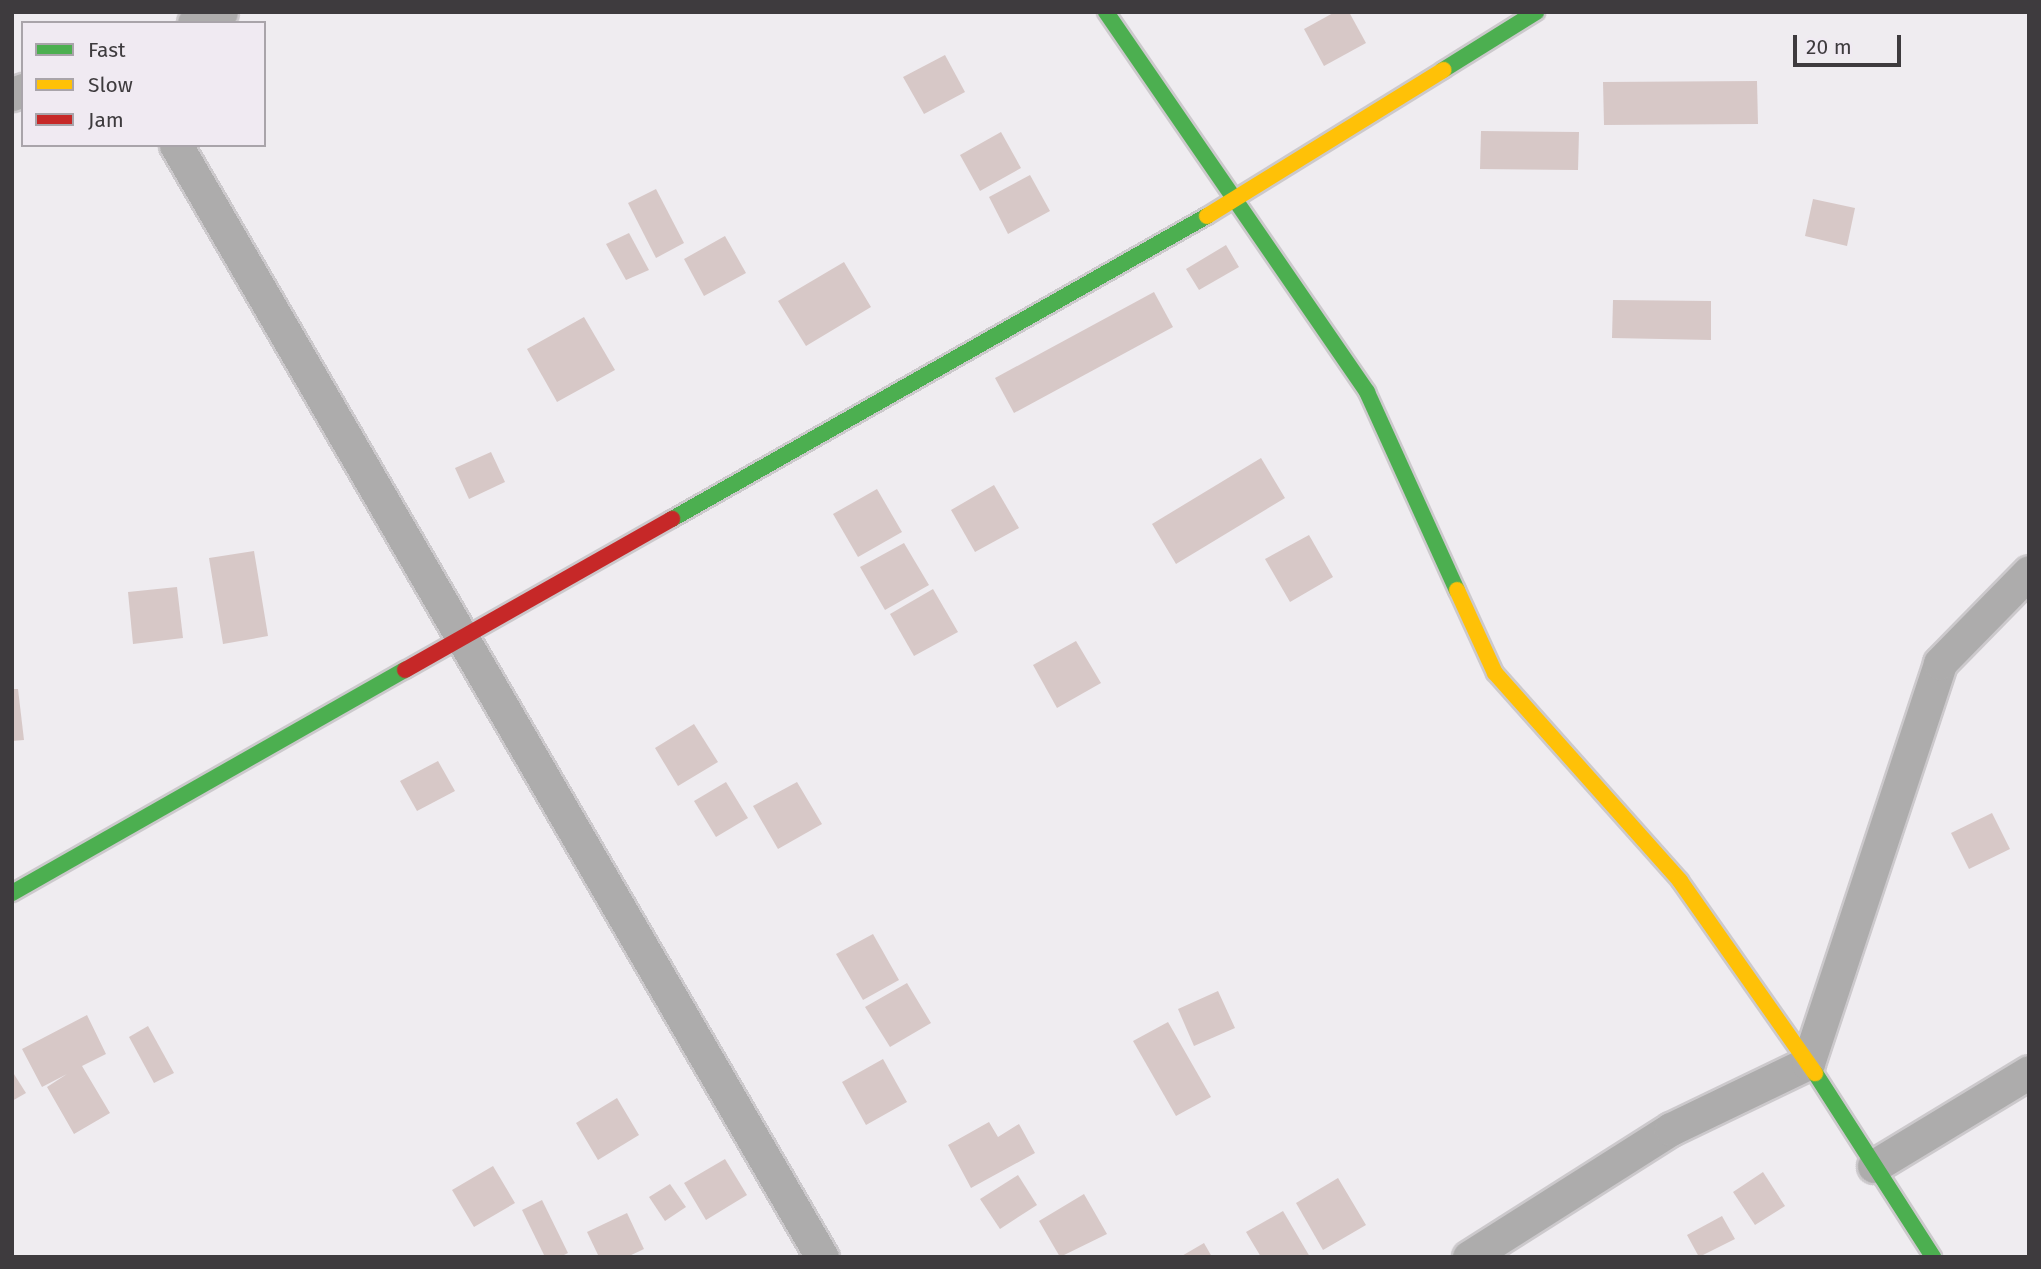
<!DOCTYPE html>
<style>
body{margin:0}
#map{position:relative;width:2041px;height:1269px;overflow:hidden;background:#efecf0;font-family:"Fira Sans",sans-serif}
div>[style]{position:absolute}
.building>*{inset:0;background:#d7c8c7}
.roads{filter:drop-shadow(2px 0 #ccc9cc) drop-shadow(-2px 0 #ccc9cc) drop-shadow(0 2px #ccc9cc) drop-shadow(0 -2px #ccc9cc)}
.street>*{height:33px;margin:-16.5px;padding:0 16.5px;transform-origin:16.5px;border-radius:16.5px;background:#adacac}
.fast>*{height:16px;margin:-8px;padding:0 8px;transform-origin:8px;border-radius:8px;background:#4caf50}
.slow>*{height:16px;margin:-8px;padding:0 8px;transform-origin:8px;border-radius:8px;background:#ffc107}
.jam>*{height:16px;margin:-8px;padding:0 8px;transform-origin:8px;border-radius:8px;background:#c62828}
span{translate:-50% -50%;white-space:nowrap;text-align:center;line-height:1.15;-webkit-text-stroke:5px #f0eaf2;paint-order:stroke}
.frame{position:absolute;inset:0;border:14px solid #3e3b3e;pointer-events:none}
.legend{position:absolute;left:21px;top:21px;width:245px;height:126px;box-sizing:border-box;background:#f0eaf2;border:2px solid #a9a4aa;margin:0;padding:9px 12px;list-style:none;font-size:21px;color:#3e3b3e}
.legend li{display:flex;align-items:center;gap:14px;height:35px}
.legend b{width:35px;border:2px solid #a9a4aa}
.scale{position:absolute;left:1793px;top:35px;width:108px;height:32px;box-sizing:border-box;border:4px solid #3e3b3e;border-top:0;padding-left:9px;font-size:21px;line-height:24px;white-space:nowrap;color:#3e3b3e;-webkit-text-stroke:5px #f0eaf2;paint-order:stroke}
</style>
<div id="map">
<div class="building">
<div style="clip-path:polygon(1335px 12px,1349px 12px,1366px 43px,1324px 66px,1304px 29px)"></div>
<div style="clip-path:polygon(945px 55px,965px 92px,924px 114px,903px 77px)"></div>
<div style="clip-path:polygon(1757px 81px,1758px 124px,1604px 125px,1603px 82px)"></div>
<div style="clip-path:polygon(1481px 131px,1579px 132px,1578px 170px,1480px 169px)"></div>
<div style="clip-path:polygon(1001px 132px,1021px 168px,980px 191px,960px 155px)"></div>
<div style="clip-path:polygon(1030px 175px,1050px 211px,1008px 234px,989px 197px)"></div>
<div style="clip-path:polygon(656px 189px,684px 243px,656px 258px,628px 203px)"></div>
<div style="clip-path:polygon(1813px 199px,1855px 208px,1847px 246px,1805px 236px)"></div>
<div style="clip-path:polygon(629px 233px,649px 270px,626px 280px,606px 244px)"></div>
<div style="clip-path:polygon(725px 236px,746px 273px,704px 296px,684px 259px)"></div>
<div style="clip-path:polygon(1226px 245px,1239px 267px,1199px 290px,1186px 269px)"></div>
<div style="clip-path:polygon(844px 262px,871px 307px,806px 346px,778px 301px)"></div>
<div style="clip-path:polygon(1154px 292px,1173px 327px,1014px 413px,995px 378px)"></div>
<div style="clip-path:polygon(1613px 300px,1711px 301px,1711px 340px,1612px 338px)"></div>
<div style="clip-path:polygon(584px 317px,615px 370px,557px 402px,527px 349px)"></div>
<div style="clip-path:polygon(491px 452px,505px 482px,469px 499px,455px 468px)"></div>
<div style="clip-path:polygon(1261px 458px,1285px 498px,1176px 564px,1152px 524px)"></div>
<div style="clip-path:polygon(994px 485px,1019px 528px,975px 552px,951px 510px)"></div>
<div style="clip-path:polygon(877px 489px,902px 532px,858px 557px,833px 514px)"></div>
<div style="clip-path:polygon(1309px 535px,1333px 577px,1290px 602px,1265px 559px)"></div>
<div style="clip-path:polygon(904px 543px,929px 585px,885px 610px,860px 567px)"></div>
<div style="clip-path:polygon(254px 551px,268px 636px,223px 644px,209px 558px)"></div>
<div style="clip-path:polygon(177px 587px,183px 638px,133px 644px,128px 592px)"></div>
<div style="clip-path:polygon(933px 589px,958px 632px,914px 656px,890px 614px)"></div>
<div style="clip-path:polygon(1076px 641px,1101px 683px,1057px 708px,1033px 665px)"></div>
<div style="clip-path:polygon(12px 689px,18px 689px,24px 740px,12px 741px)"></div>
<div style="clip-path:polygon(694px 724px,718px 762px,678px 786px,655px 748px)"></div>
<div style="clip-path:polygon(438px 761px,455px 791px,417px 811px,400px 781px)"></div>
<div style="clip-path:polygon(726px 782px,748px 818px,716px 837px,694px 801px)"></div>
<div style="clip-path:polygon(797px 782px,822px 824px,778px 849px,753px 806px)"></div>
<div style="clip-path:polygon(1992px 813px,2010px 849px,1969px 869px,1951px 833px)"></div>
<div style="clip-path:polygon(873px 934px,899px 980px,863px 1000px,836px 954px)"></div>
<div style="clip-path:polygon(907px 983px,931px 1023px,890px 1047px,865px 1007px)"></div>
<div style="clip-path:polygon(1218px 991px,1235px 1028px,1194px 1046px,1178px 1009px)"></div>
<div style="clip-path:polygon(87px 1015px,106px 1054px,82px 1066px,110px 1113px,74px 1134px,47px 1087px,67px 1074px,42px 1087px,22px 1049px)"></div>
<div style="clip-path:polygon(1168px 1022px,1211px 1097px,1176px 1116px,1133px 1041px)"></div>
<div style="clip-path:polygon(148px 1026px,174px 1073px,154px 1083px,129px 1037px)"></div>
<div style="clip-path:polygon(883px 1059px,907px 1102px,866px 1125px,842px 1082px)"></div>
<div style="clip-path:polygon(12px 1071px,26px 1093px,12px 1101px)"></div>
<div style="clip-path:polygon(617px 1098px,639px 1135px,598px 1160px,576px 1123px)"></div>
<div style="clip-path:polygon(989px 1122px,998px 1137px,1019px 1124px,1035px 1153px,971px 1188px,948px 1145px)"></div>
<div style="clip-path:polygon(725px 1159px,747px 1195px,706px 1220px,684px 1183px)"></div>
<div style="clip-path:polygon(493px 1166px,515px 1203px,474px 1227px,452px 1190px)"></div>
<div style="clip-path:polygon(1763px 1172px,1785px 1206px,1755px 1225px,1733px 1192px)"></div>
<div style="clip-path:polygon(1018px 1175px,1037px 1205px,1000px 1229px,980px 1199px)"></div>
<div style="clip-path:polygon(1338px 1178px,1366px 1225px,1323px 1250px,1296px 1203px)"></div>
<div style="clip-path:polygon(670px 1184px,686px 1207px,665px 1221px,649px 1197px)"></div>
<div style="clip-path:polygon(1084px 1194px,1107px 1234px,1060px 1257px,1039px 1221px)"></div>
<div style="clip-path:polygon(542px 1200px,568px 1253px,560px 1257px,545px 1257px,522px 1210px)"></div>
<div style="clip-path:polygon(1283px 1211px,1310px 1257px,1261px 1257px,1246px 1232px)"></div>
<div style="clip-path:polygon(627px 1213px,644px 1249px,627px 1257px,599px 1257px,587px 1232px)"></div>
<div style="clip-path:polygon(1722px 1216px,1735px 1239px,1699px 1257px,1687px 1235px)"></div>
<div style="clip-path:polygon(1204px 1243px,1212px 1257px,1180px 1257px)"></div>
</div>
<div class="roads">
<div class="street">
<div style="left:194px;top:23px;width:29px;rotate:-22deg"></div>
<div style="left:12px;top:94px;width:12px;rotate:-20deg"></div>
<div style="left:176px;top:145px;width:1286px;rotate:59.85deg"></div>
<div style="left:1874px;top:1166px;width:181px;rotate:-31.2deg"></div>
<div style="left:1469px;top:1257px;width:239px;rotate:-32.4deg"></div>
<div style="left:1671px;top:1129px;width:152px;rotate:-25.7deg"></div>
<div style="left:1808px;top:1063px;width:421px;rotate:-71.7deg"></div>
<div style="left:1940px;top:663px;width:127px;rotate:-45.6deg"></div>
</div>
<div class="fast">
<div style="left:1106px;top:12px;width:461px;rotate:55.5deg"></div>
<div style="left:1367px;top:392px;width:217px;rotate:65.6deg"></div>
<div style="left:1443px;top:70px;width:110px;rotate:-31.9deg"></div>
<div style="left:672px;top:519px;width:615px;rotate:-29.53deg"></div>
<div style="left:12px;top:893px;width:452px;rotate:-29.6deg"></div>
<div style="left:1815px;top:1073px;width:219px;rotate:57.3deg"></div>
</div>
<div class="slow">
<div style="left:1207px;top:216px;width:278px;rotate:-31.7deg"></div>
<div style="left:1457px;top:590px;width:91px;rotate:65.4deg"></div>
<div style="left:1495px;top:673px;width:278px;rotate:48.3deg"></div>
<div style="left:1680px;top:881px;width:235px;rotate:54.9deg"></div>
</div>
<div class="jam">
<div style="left:405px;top:670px;width:307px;rotate:-29.5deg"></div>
</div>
</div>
<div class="frame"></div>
<ul class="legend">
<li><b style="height:9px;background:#4caf50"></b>Fast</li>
<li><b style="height:9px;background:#ffc107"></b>Slow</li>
<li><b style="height:9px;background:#c62828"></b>Jam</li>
</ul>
<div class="scale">20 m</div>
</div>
